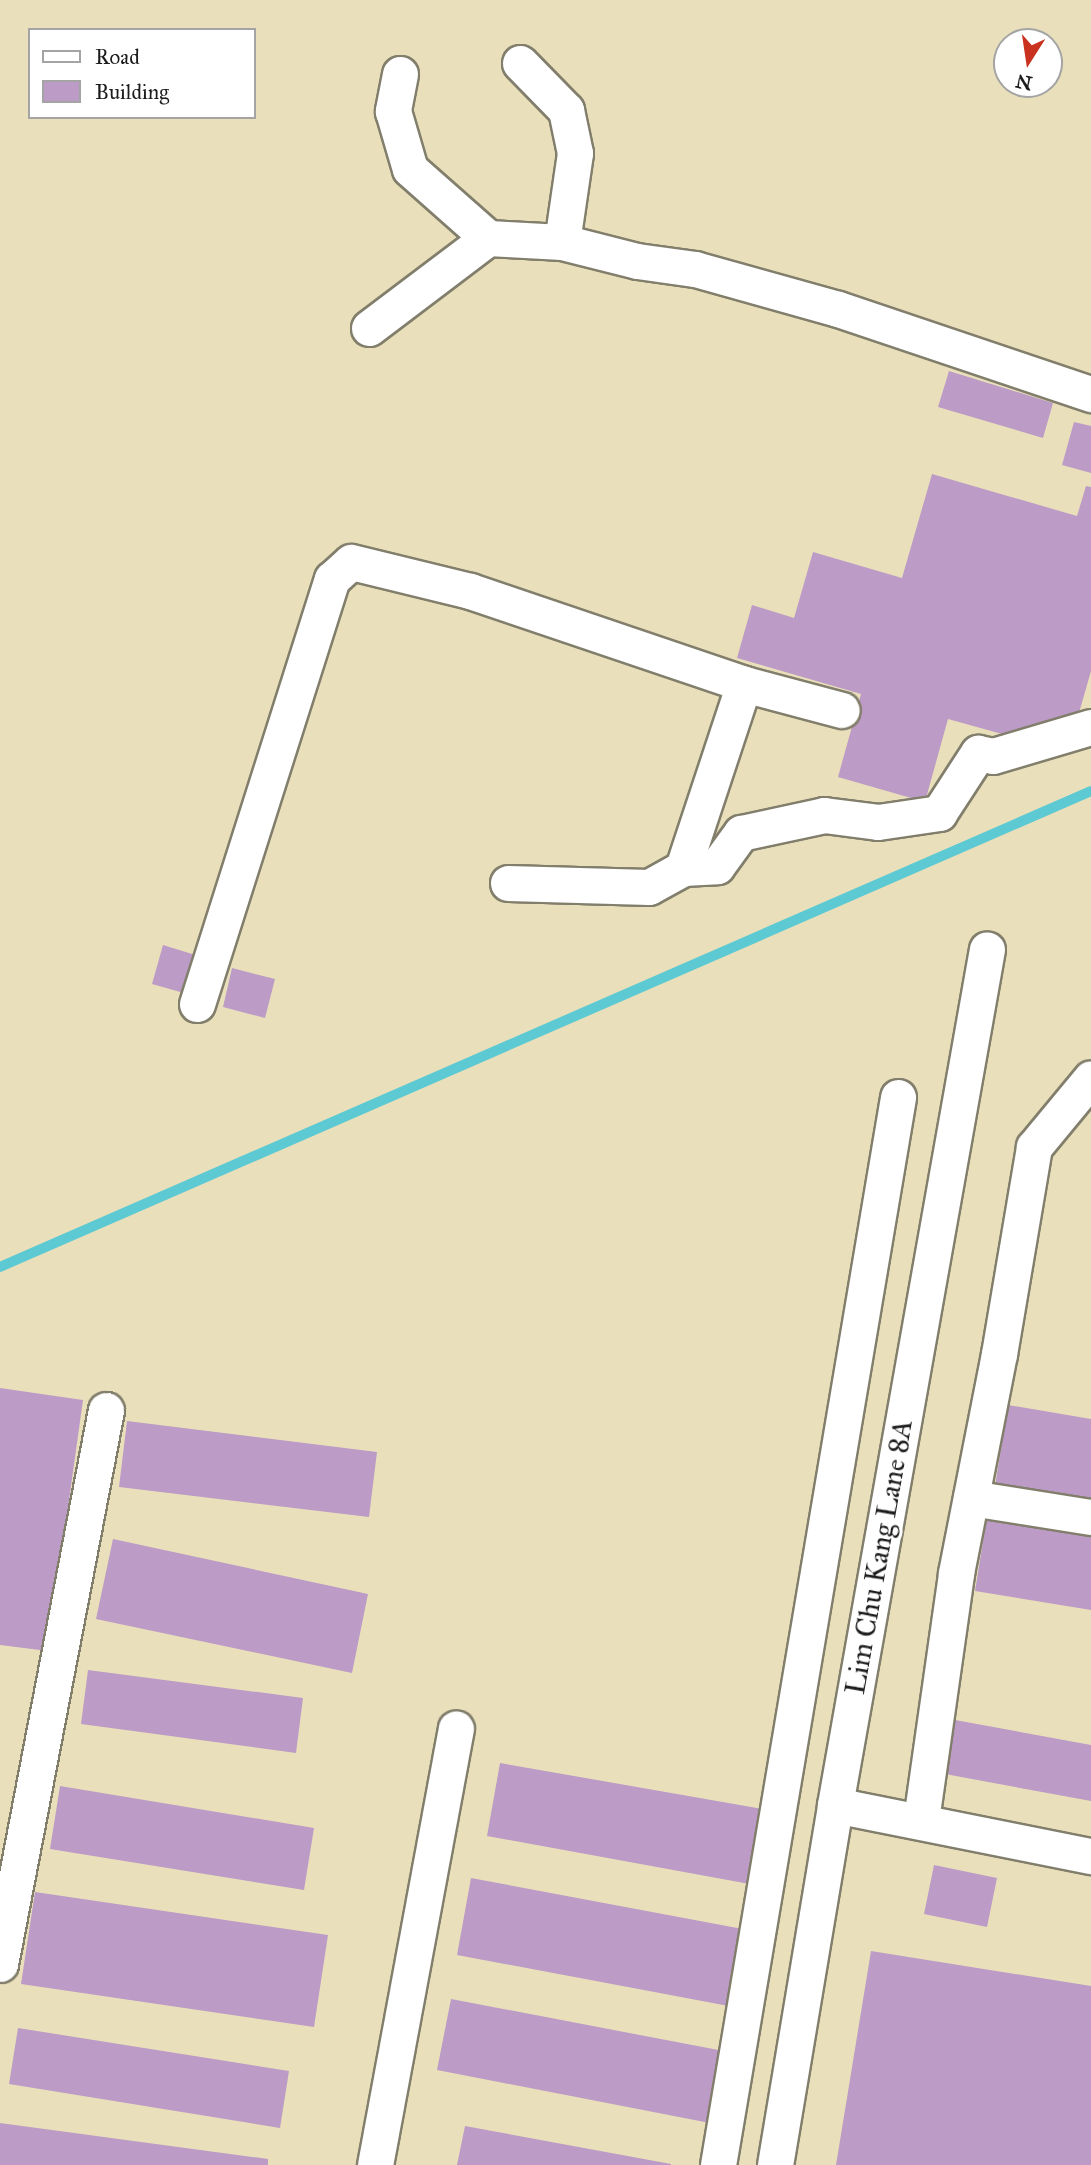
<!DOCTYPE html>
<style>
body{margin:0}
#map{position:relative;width:1091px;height:2165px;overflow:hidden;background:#e9e0bb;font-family:"IM FELL Great Primer",serif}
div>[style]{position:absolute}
.stream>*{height:10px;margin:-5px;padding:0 5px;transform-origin:5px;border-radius:5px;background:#5cc9d3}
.building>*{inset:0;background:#bc9bc6}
.roads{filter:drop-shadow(2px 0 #827e6c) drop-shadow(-2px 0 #827e6c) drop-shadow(0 2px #827e6c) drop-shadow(0 -2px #827e6c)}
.minor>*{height:35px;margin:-17.5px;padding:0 17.5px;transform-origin:17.5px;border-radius:17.5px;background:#fff}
span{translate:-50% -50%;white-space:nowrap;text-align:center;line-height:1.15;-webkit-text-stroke:6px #fff;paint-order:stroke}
.street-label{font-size:28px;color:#1c1c1c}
.legend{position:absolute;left:28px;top:28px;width:228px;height:91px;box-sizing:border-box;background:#fff;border:2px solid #a4a4a4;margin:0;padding:9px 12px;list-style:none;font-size:21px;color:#1c1c1c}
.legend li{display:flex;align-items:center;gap:14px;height:35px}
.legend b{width:35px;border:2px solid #a4a4a4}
.north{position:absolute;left:993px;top:28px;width:70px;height:70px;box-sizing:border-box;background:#fff;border:2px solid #a4a4a4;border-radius:50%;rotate:192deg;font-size:19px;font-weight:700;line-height:28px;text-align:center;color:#1c1c1c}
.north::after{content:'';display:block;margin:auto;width:24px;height:32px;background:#c8321e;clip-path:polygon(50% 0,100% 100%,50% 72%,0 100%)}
</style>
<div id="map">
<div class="stream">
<div style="left:0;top:1267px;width:1190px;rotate:-23.57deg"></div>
</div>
<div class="building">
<div style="clip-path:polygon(949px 371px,1053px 403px,1043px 438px,938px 407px)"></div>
<div style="clip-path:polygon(1074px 422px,1091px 426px,1091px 473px,1062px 465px)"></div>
<div style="clip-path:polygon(932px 474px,1077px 516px,1086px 486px,1091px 487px,1091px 671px,1077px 720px,1002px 734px,948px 719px,925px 802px,838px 777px,861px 694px,737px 658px,752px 605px,794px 618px,813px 552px,902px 578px)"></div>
<div style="clip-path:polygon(163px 945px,202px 957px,191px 995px,152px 984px)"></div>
<div style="clip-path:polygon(232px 968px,275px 979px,265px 1018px,223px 1007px)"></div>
<div style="clip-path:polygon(0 1388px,83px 1400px,48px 1651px,0 1645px)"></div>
<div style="clip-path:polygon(1008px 1405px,1091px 1419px,1091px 1508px,994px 1492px)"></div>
<div style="clip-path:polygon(127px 1421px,377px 1452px,369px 1517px,119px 1487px)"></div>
<div style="clip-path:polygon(989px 1504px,1091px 1521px,1091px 1610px,975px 1591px)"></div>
<div style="clip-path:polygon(113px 1539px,368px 1594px,352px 1673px,96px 1619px)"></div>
<div style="clip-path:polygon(88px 1670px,303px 1698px,296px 1753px,81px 1724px)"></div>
<div style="clip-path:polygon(955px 1720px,1091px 1745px,1091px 1801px,945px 1774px)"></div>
<div style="clip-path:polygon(500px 1763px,768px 1810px,755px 1885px,487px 1836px)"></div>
<div style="clip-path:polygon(60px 1786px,314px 1828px,304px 1890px,50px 1849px)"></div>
<div style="clip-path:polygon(934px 1865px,997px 1878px,987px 1927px,924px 1914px)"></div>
<div style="clip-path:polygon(471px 1878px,748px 1930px,734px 2007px,457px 1955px)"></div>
<div style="clip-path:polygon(35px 1892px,328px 1935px,314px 2027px,21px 1984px)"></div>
<div style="clip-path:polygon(871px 1951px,1091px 1986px,1091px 2165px,836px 2165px)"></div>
<div style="clip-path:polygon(451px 1999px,729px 2052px,715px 2124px,437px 2070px)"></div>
<div style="clip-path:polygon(18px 2028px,289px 2071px,280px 2128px,9px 2084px)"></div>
<div style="clip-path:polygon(0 2123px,268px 2159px,268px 2165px,0 2165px)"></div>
<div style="clip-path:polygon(465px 2126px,671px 2164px,671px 2165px,457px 2165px)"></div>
</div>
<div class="roads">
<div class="minor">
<div style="left:520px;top:63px;width:66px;rotate:45.6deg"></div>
<div style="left:566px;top:110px;width:44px;rotate:78.2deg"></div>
<div style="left:575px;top:153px;width:90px;rotate:98.3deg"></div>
<div style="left:400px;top:74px;width:38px;rotate:101deg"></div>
<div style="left:393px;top:111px;width:60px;rotate:73.7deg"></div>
<div style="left:410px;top:169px;width:104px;rotate:41.5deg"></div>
<div style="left:488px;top:238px;width:74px;rotate:3.1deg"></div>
<div style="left:562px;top:242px;width:77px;rotate:14.2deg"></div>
<div style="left:637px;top:261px;width:59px;rotate:7.9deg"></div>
<div style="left:695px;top:269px;width:148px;rotate:15.6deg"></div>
<div style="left:838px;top:309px;width:267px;rotate:18.6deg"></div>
<div style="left:369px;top:328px;width:149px;rotate:-37.1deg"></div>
<div style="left:683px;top:868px;width:194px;rotate:-71.7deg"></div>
<div style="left:508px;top:883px;width:141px;rotate:1.6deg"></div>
<div style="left:649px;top:887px;width:39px;rotate:-29deg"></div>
<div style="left:683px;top:868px;width:34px;rotate:-3deg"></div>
<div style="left:717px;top:866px;width:41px;rotate:-54deg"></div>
<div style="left:741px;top:833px;width:85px;rotate:-12.2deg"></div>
<div style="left:824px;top:815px;width:54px;rotate:7.4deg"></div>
<div style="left:878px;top:822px;width:62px;rotate:-8.4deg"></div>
<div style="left:939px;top:813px;width:72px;rotate:-57deg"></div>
<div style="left:978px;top:753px;width:15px;rotate:11deg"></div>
<div style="left:993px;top:756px;width:102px;rotate:-16.5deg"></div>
<div style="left:197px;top:1004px;width:446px;rotate:-72.4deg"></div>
<div style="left:332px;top:579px;width:25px;rotate:-42deg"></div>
<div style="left:351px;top:562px;width:122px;rotate:13.7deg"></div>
<div style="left:470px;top:591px;width:289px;rotate:18.7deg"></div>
<div style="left:744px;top:684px;width:101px;rotate:14.9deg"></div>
<div style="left:971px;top:1498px;width:121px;rotate:9deg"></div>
<div style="left:835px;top:1805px;width:261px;rotate:11.3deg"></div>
<div style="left:921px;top:1820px;width:249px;rotate:-81.9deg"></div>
<div style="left:956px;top:1573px;width:223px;rotate:-78.9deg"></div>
<div style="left:999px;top:1354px;width:210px;rotate:-80.4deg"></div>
<div style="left:1034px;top:1147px;width:89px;rotate:-50.4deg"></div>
<div style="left:0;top:1964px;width:564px;rotate:-79.17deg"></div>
<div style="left:375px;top:2165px;width:444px;rotate:-79.5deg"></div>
<div style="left:718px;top:2165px;width:1083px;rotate:-80.43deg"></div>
<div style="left:775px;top:2165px;width:365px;rotate:-80.5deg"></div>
<div style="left:835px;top:1805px;width:869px;rotate:-79.93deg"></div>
</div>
</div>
<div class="street-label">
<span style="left:879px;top:1557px;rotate:-80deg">Lim Chu Kang Lane 8A</span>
</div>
<ul class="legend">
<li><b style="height:9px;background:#fff"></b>Road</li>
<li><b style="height:19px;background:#bc9bc6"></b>Building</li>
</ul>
<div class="north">N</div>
</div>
